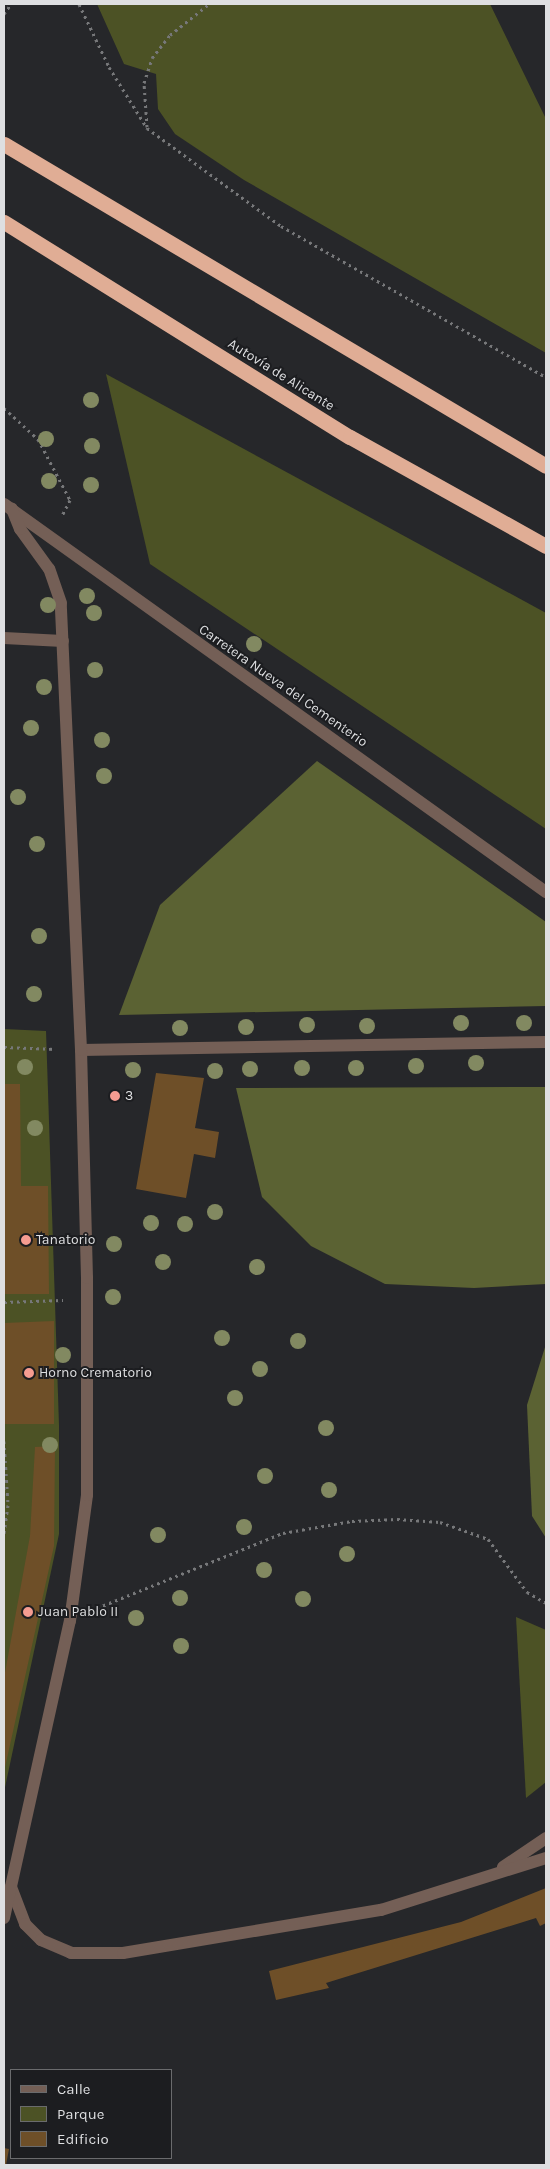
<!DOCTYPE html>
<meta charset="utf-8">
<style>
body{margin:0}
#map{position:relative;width:550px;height:2169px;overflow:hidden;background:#26272a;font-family:Karla,sans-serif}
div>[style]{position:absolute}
.green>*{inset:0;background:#4c5225}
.forest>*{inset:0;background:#5b6233}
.building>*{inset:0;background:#6e4f28}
.path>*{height:3px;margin-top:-1.5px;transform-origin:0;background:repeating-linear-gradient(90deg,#77787a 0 2.5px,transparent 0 6.5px)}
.street>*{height:12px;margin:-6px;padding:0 6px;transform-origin:6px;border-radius:6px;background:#745f56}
.highway>*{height:15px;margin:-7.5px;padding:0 7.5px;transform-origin:7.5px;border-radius:7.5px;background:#e0ad95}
.trees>*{width:16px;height:16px;margin:-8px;border-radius:50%;background:#828961}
.dots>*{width:14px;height:14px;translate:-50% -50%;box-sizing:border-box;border:2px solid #1c1d20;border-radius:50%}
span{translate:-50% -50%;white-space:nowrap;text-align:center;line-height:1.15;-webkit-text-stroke:4px #1c1d20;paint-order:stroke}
.street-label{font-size:14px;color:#dedfe1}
.poi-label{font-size:14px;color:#dedfe1}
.left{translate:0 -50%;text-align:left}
.frame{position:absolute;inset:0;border:5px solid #dedfe1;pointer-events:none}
.legend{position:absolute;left:10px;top:2069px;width:162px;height:90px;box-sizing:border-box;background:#1c1d20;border:1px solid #6a6b6d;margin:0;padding:6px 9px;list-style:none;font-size:15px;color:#dedfe1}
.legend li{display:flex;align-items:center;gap:10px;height:25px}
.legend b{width:25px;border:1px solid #6a6b6d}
</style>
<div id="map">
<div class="green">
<div style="clip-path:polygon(97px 4px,490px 4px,546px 119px,546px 353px,244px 180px,175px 134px,158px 109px,156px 74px,124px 64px)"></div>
<div style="clip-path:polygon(106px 374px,546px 613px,546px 829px,150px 564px)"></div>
<div style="clip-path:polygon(4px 1029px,46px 1031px,59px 1425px,59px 1534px,4px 1792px)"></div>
<div style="clip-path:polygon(516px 1617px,546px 1630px,546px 1782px,526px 1798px)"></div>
</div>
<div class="forest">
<div style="clip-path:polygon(317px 761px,546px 922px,546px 1006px,119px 1015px,160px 905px)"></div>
<div style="clip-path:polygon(546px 1087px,546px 1284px,474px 1288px,385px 1284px,311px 1246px,262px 1197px,236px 1088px)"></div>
<div style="clip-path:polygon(546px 1344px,546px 1538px,532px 1516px,527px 1405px)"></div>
</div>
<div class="building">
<div style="clip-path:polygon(156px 1073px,204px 1078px,195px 1128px,219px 1132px,215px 1158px,194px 1154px,186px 1198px,136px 1189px)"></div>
<div style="clip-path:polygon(4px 1084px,20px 1084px,21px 1186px,48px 1186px,49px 1294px,4px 1294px)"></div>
<div style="clip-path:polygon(54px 1321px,54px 1424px,4px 1424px,4px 1323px)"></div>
<div style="clip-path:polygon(55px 1446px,54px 1546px,4px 1772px,4px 1678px,30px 1536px,35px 1447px)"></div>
<div style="clip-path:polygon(546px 1888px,546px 1923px,540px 1926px,536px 1918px,326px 1983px,329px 1988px,276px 2000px,269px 1971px,461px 1922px)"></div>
<div style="clip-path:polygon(4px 2148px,9px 2149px,6px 2165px,4px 2165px)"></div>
</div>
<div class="path">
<div style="left:79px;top:4px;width:70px;rotate:64.5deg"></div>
<div style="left:109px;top:67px;width:72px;rotate:58.1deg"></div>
<div style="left:147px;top:128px;width:166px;rotate:36.2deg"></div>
<div style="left:281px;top:226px;width:305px;rotate:29.7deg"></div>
<div style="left:4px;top:14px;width:12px;rotate:-55deg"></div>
<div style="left:147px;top:127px;width:44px;rotate:-93.9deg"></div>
<div style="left:144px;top:83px;width:26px;rotate:-72deg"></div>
<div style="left:152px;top:58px;width:29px;rotate:-52deg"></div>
<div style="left:170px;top:35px;width:50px;rotate:-38.5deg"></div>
<div style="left:4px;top:408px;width:46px;rotate:42.4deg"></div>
<div style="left:38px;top:439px;width:69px;rotate:62.3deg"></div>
<div style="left:70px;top:500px;width:18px;rotate:117deg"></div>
<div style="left:4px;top:1047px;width:52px;rotate:2.2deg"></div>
<div style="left:4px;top:1302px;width:59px;rotate:-1.9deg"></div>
<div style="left:4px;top:1441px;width:64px;rotate:86.4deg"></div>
<div style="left:8px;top:1505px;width:29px;rotate:98deg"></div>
<div style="left:97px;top:1608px;width:201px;rotate:-22deg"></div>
<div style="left:283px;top:1533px;width:70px;rotate:-9.9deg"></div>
<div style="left:352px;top:1521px;width:45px;rotate:-2.5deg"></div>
<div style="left:397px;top:1519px;width:43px;rotate:4deg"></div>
<div style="left:440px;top:1522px;width:51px;rotate:19.5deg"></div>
<div style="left:488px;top:1539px;width:66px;rotate:53.7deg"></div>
<div style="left:527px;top:1592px;width:22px;rotate:30deg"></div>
</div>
<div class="street">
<div style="left:4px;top:504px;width:667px;rotate:35.6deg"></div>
<div style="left:4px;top:638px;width:59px;rotate:2.9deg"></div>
<div style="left:81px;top:1050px;width:465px;rotate:-1deg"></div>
<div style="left:503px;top:1867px;width:52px;rotate:-34deg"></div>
<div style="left:11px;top:1887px;width:40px;rotate:69deg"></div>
<div style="left:25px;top:1924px;width:23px;rotate:45deg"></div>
<div style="left:41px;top:1940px;width:33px;rotate:23deg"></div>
<div style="left:71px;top:1953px;width:52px"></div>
<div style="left:123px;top:1953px;width:262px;rotate:-9.5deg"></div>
<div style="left:381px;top:1910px;width:173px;rotate:-17.5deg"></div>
<div style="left:4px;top:1918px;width:304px;rotate:-77.5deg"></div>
<div style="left:70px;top:1621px;width:127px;rotate:-82.3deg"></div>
<div style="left:87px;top:1495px;width:217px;rotate:-90deg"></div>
<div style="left:87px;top:1278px;width:228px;rotate:-91.5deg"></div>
<div style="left:81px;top:1050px;width:447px;rotate:-92.6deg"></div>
<div style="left:61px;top:603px;width:36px;rotate:-109deg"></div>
<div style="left:49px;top:569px;width:49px;rotate:-125.9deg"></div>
<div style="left:20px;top:529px;width:22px;rotate:-112deg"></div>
</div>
<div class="highway">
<div style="left:4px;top:144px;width:630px;rotate:30.71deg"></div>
<div style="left:4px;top:222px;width:407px;rotate:31.9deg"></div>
<div style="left:350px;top:437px;width:224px;rotate:29.1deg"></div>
</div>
<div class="trees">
<div style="left:91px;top:400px"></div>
<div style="left:46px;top:439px"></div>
<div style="left:92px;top:446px"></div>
<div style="left:49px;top:481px"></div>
<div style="left:91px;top:485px"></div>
<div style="left:87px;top:596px"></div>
<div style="left:48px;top:605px"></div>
<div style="left:94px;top:613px"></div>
<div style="left:254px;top:644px"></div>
<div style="left:95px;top:670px"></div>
<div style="left:44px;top:687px"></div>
<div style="left:31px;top:728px"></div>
<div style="left:102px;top:740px"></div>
<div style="left:104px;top:776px"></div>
<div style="left:18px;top:797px"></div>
<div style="left:37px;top:844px"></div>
<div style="left:39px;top:936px"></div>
<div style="left:34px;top:994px"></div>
<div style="left:461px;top:1023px"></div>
<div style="left:524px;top:1023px"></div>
<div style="left:307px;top:1025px"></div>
<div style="left:367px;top:1026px"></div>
<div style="left:246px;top:1027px"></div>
<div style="left:180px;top:1028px"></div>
<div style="left:476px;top:1063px"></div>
<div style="left:416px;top:1066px"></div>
<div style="left:25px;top:1067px"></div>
<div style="left:302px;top:1068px"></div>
<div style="left:356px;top:1068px"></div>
<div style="left:250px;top:1069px"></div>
<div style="left:133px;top:1070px"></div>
<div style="left:215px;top:1071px"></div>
<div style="left:35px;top:1128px"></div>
<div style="left:215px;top:1212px"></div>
<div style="left:151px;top:1223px"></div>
<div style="left:185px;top:1224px"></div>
<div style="left:114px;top:1244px"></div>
<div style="left:163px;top:1262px"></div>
<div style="left:257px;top:1267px"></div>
<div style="left:113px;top:1297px"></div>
<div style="left:222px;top:1338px"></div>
<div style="left:298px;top:1341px"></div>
<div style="left:63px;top:1355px"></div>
<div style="left:260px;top:1369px"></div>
<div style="left:235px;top:1398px"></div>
<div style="left:326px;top:1428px"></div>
<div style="left:50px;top:1445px"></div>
<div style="left:265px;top:1476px"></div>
<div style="left:329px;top:1490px"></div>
<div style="left:244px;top:1527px"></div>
<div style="left:158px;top:1535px"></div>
<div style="left:347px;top:1554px"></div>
<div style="left:264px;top:1570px"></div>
<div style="left:180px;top:1598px"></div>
<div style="left:303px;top:1599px"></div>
<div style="left:136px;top:1618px"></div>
<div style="left:181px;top:1646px"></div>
</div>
<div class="dots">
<div style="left:115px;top:1096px;background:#f59c91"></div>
<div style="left:26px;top:1240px;background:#f59c91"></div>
<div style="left:29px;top:1373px;background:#f59c91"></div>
<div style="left:28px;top:1612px;background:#f59c91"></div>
</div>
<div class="street-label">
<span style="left:281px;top:375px;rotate:32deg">Autovía de Alicante</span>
<span style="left:283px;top:686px;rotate:35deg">Carretera Nueva del Cementerio</span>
</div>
<div class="poi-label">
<span class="left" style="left:125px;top:1096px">3</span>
<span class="left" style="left:36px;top:1240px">Tanatorio</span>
<span class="left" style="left:39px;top:1373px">Horno Crematorio</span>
<span class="left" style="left:38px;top:1612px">Juan Pablo II</span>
</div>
<div class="frame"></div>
<ul class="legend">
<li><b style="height:6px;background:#745f56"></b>Calle</li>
<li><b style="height:14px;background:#4c5225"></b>Parque</li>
<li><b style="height:14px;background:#6e4f28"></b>Edificio</li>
</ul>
</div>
